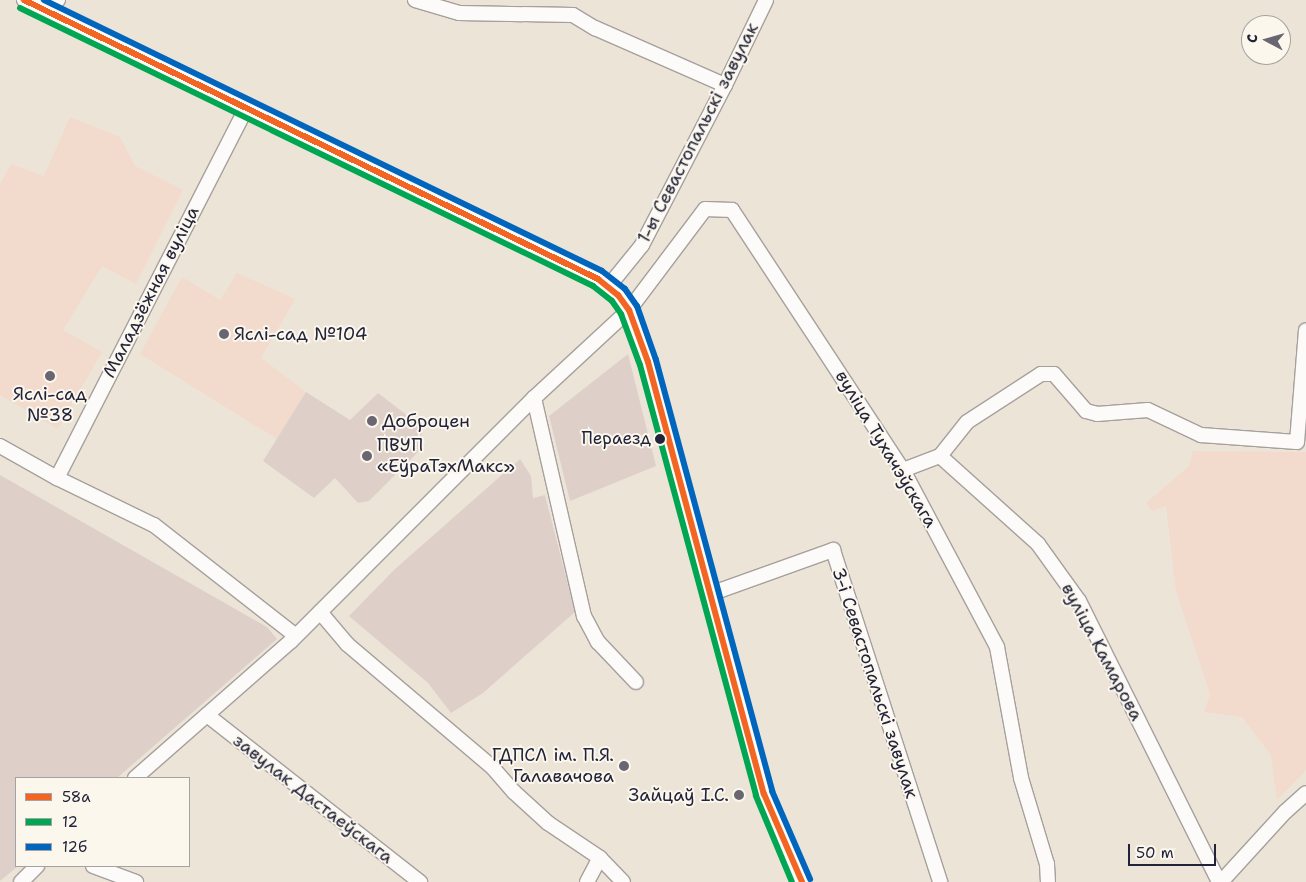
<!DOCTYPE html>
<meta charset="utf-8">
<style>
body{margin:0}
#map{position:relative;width:1306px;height:882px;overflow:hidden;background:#ede4d8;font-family:"Shantell Sans",sans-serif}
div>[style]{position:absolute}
.built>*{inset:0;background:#f2dacc}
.industrial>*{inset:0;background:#ded0c9}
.roads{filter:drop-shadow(1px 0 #a6a09d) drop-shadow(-1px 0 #a6a09d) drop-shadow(0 1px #a6a09d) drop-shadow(0 -1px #a6a09d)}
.minor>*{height:14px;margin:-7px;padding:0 7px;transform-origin:7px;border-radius:7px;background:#fcfbf9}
.bus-1>*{height:6px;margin:-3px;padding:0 3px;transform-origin:3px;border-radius:3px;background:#f26522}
.bus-2>*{height:6px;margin:-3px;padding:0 3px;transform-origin:3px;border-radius:3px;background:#00a651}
.bus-3>*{height:6px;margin:-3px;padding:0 3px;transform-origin:3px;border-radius:3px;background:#0065bd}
.dots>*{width:14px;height:14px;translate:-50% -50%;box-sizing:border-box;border:2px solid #fbf7ec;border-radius:50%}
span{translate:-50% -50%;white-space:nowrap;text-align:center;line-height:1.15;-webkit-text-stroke:4px #fbf7ec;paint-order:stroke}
.bus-label{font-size:17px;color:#22223b}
.right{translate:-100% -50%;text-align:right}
.street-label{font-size:18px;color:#22223b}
.poi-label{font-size:18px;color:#22223b}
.left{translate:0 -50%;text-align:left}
.legend{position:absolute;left:15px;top:777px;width:175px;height:90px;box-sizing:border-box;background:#fbf7ec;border:1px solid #a4a2a5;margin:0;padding:6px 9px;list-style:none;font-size:15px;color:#22223b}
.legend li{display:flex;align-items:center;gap:10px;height:25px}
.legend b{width:25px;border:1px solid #a4a2a5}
.north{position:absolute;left:1241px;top:15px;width:50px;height:50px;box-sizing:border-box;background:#fbf7ec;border:1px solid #a4a2a5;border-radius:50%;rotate:276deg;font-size:14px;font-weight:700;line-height:20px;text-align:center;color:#22223b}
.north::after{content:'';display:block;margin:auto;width:18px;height:22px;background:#696672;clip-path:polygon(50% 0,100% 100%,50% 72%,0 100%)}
.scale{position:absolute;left:1128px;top:844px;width:88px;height:22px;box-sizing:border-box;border:2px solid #22223b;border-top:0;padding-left:6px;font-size:15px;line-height:18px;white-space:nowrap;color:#22223b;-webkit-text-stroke:4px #fbf7ec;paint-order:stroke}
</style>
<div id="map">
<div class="built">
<div style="clip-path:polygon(70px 117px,120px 137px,135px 166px,183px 190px,136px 284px,102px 266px,63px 330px,102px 352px,58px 429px,0 395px,0 184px,11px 164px,44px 176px)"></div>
<div style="clip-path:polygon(237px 273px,295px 299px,261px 358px,306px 392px,277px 439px,140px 354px,182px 277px,220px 300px)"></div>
<div style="clip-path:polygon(1193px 451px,1306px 452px,1306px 770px,1277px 800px,1271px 755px,1242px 717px,1204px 712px,1210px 694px,1176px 591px,1166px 506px,1152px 511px,1146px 503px,1189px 466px)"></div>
</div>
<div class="industrial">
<div style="clip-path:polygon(628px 354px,656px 466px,570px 501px,549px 416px)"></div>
<div style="clip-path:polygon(306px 392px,350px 420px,378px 393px,421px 426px,423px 447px,369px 501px,358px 503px,335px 478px,314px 498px,263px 461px)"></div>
<div style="clip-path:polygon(520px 459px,531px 476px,533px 498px,545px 495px,575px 612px,483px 693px,451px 713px,428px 683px,349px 616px,395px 569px)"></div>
<div style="clip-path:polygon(0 475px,267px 627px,277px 639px,117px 778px,16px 778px,18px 866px,0 881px)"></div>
</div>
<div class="roads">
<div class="minor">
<div style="left:24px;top:0;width:638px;rotate:25.92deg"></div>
<div style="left:598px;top:279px;width:26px;rotate:39deg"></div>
<div style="left:618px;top:295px;width:19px;rotate:54deg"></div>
<div style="left:629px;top:310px;width:55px;rotate:69.9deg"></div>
<div style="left:648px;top:362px;width:447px;rotate:75deg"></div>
<div style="left:764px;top:794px;width:96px;rotate:66.6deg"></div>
<div style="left:415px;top:0;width:46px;rotate:16.5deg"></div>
<div style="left:459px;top:13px;width:114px;rotate:1deg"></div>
<div style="left:573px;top:15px;width:26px;rotate:31deg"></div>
<div style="left:595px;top:28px;width:142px;rotate:23.7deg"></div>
<div style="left:48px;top:11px;width:15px;rotate:-48deg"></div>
<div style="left:608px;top:287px;width:54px;rotate:-51deg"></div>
<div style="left:642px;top:245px;width:180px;rotate:-62.6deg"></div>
<div style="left:725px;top:85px;width:94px;rotate:-64.2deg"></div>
<div style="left:534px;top:398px;width:224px;rotate:77.1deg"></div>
<div style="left:584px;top:616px;width:30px;rotate:62deg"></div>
<div style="left:598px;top:642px;width:55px;rotate:46.5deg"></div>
<div style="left:0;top:446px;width:65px;rotate:29.3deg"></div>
<div style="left:57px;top:478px;width:108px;rotate:25.9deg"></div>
<div style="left:154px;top:525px;width:179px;rotate:38deg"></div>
<div style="left:940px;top:456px;width:132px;rotate:41.9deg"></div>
<div style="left:1038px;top:544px;width:70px;rotate:54.3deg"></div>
<div style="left:1079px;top:601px;width:314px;rotate:63.5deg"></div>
<div style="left:903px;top:470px;width:40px;rotate:-21deg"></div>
<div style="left:940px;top:456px;width:43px;rotate:-51.5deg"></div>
<div style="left:967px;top:422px;width:88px;rotate:-33deg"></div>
<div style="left:1041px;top:374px;width:13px"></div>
<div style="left:1054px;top:374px;width:49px;rotate:49.1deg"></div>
<div style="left:1086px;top:411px;width:11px;rotate:15deg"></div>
<div style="left:1097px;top:414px;width:51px;rotate:-4.5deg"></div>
<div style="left:1148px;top:410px;width:59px;rotate:25.3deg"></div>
<div style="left:1201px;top:435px;width:96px;rotate:4.2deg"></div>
<div style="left:1297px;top:442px;width:112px;rotate:-85.4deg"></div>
<div style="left:57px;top:478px;width:417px;rotate:-62.9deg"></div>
<div style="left:710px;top:594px;width:131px;rotate:-19.7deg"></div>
<div style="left:833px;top:550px;width:349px;rotate:72.1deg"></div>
<div style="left:320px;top:612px;width:42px;rotate:49.8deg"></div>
<div style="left:347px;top:644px;width:192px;rotate:40.3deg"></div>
<div style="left:493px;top:768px;width:32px;rotate:49deg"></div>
<div style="left:514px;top:792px;width:46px;rotate:42.4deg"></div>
<div style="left:548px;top:823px;width:63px;rotate:33.9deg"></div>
<div style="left:600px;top:858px;width:33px;rotate:46deg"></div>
<div style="left:207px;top:715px;width:271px;rotate:38.1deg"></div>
<div style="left:135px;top:778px;width:208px;rotate:-41.3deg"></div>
<div style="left:291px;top:641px;width:344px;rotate:-45deg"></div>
<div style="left:534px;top:398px;width:129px;rotate:-42.8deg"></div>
<div style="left:629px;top:310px;width:126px;rotate:-53deg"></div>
<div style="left:705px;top:209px;width:27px;rotate:2deg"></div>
<div style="left:732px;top:210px;width:311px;rotate:56.7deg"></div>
<div style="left:903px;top:470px;width:200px;rotate:62deg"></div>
<div style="left:997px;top:647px;width:133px;rotate:79.6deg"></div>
<div style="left:1021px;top:778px;width:90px;rotate:73.2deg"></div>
<div style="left:1047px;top:864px;width:18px;rotate:87deg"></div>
<div style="left:93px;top:866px;width:46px;rotate:20.4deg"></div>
<div style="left:21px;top:882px;width:23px;rotate:-45deg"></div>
<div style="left:587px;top:882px;width:27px;rotate:-62deg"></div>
<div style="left:1221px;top:882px;width:95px;rotate:-47.6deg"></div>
<div style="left:1285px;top:812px;width:28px;rotate:-42deg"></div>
</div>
</div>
<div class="bus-1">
<div style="left:24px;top:0;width:638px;rotate:25.92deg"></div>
<div style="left:598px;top:279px;width:26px;rotate:39deg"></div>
<div style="left:618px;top:295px;width:19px;rotate:54deg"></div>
<div style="left:629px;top:310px;width:55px;rotate:69.9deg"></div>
<div style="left:648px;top:362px;width:447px;rotate:75deg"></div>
<div style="left:764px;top:794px;width:96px;rotate:66.6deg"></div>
</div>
<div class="bus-2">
<div style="left:20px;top:8px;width:637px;rotate:25.88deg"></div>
<div style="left:593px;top:286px;width:24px;rotate:38deg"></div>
<div style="left:612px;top:301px;width:16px;rotate:55deg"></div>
<div style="left:621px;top:314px;width:54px;rotate:69.6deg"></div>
<div style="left:640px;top:365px;width:446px;rotate:74.9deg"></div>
<div style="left:756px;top:796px;width:93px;rotate:67.3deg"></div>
</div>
<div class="bus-3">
<div style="left:44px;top:0;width:620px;rotate:25.9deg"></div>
<div style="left:602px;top:271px;width:29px;rotate:38deg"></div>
<div style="left:625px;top:289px;width:21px;rotate:55deg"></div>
<div style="left:637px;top:306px;width:57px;rotate:70.6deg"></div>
<div style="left:656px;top:360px;width:446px;rotate:74.9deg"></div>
<div style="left:772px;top:791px;width:96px;rotate:66.6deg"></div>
</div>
<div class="dots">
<div style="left:224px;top:334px;background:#696672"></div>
<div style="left:50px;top:376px;background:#696672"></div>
<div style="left:372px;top:421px;background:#696672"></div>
<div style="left:660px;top:439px;background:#22223b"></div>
<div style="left:367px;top:456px;background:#696672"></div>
<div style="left:624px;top:766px;background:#696672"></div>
<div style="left:739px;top:795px;background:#696672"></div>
</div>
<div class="bus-label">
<span class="right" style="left:651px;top:439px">Пераезд</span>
</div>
<div class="street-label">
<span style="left:698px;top:133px;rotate:-63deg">1-ы Севастопальскі завулак</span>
<span style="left:151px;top:292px;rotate:-63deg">Маладзёжная вуліца</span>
<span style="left:886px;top:449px;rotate:59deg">вуліца Тухачэўскага</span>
<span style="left:1102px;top:652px;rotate:62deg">вуліца Камарова</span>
<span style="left:875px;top:683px;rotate:72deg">3-і Севастопальскі завулак</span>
<span style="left:313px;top:799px;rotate:38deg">завулак Дастаеўскага</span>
</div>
<div class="poi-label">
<span class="left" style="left:234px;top:334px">Яслі-сад №104</span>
<span style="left:50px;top:405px">Яслі-сад<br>№38</span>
<span class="left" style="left:382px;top:421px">Доброцен</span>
<span class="left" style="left:377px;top:456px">ПВУП<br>«ЕўраТэхМакс»</span>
<span class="right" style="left:614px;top:766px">ГДПСЛ ім. П.Я.<br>Галавачова</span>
<span class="right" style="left:729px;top:795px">Зайцаў І.С.</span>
</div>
<ul class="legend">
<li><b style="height:6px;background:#f26522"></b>58а</li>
<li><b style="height:6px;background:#00a651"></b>12</li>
<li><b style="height:6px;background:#0065bd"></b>12б</li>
</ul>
<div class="north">С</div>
<div class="scale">50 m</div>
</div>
